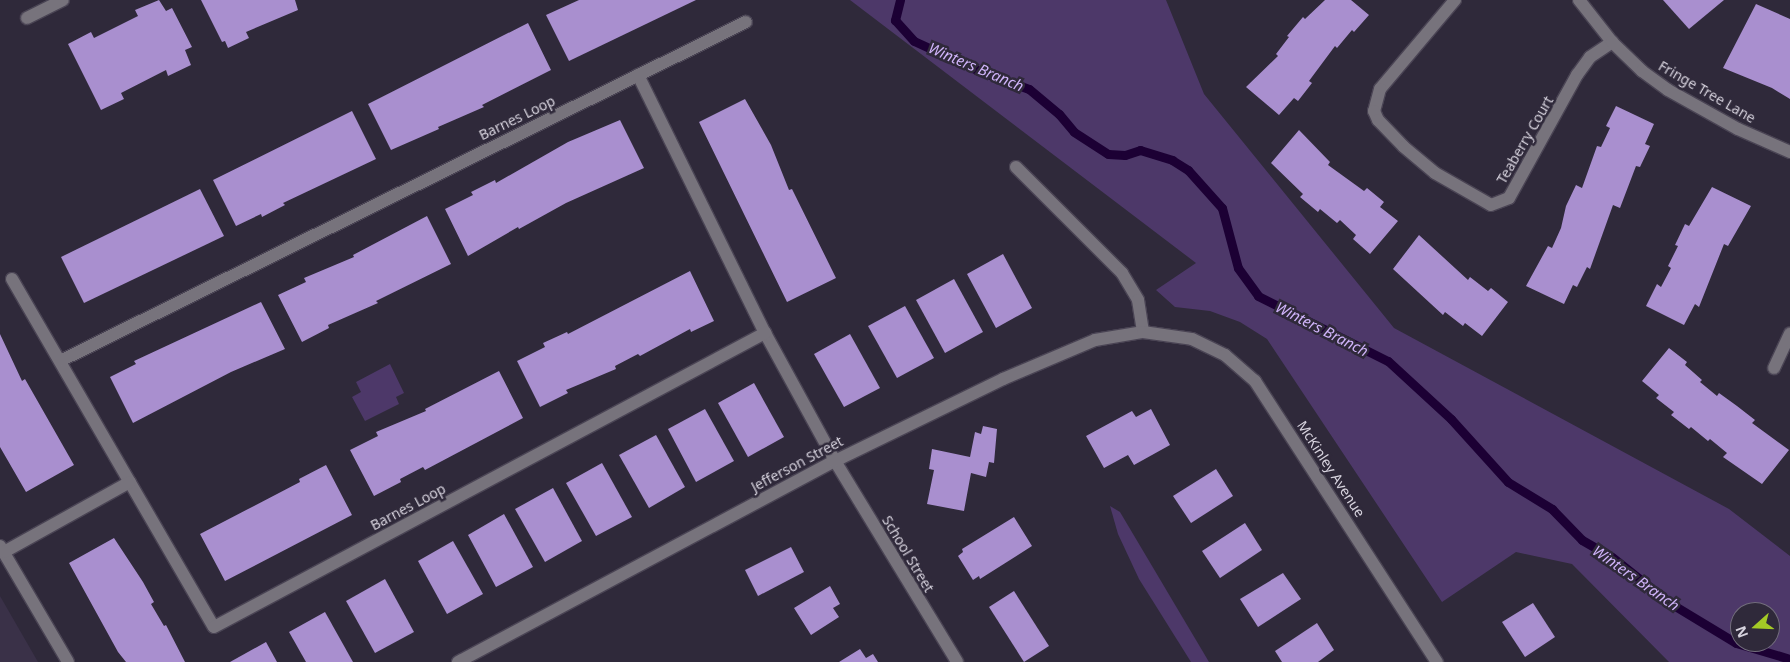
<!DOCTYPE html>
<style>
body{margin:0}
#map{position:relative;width:1790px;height:662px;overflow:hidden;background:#2f293a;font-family:"Noto Sans",sans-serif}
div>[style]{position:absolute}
.built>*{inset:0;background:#3a3148}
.green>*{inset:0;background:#4d3869}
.stream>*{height:9px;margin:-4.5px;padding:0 4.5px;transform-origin:4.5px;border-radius:4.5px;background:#1c0034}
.building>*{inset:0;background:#a98fcf}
.roads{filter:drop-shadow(1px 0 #4a4454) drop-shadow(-1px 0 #4a4454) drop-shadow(0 1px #4a4454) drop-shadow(0 -1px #4a4454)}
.minor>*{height:12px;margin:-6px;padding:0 6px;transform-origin:6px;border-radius:6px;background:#77737c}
span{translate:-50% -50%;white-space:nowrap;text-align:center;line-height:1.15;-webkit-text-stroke:5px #2f293a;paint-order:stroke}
.street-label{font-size:14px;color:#d7d3de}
.water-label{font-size:15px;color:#d0b4fa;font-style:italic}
.north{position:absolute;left:1730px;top:602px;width:50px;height:50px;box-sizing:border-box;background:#2f293a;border:1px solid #726d7c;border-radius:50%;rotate:250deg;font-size:14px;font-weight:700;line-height:20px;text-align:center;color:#d7d3de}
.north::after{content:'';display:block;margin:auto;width:18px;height:22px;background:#a3c926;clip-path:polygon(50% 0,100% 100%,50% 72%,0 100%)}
</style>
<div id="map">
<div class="built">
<div style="clip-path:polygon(0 596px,38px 662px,0 662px)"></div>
</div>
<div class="green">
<div style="clip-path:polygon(evenodd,850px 0,1166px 0,1204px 94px,1394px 328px,1729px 509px,1790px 556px,1790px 662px,1669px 662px,1572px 564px,1516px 552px,1442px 602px,1267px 339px,1240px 322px,1210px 311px,1175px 307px,1156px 290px,1196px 263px,850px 0,1740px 612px,1770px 612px,1770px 642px,1740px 642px,1740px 612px)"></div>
<div style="clip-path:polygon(390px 364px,404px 393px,396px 397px,399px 404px,365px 421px,352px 397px,361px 392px,356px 382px)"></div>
<div style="clip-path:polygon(1110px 506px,1120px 512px,1209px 662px,1191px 662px,1139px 579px,1118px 534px)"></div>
</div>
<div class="stream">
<div style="left:900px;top:0;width:21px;rotate:104deg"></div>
<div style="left:895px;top:20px;width:28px;rotate:48deg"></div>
<div style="left:914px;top:41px;width:72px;rotate:24.8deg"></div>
<div style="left:979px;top:71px;width:53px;rotate:19.8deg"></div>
<div style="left:1029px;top:89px;width:39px;rotate:40deg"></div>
<div style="left:1059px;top:114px;width:23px;rotate:50deg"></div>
<div style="left:1074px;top:132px;width:40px;rotate:32.9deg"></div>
<div style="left:1108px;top:154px;width:17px;rotate:3deg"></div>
<div style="left:1125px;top:155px;width:16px;rotate:-18deg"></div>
<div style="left:1140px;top:150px;width:34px;rotate:17deg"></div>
<div style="left:1172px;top:160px;width:19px;rotate:32deg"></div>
<div style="left:1188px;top:170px;width:51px;rotate:48.2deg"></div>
<div style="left:1222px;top:208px;width:62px;rotate:75.1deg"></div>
<div style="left:1238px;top:268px;width:34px;rotate:54deg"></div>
<div style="left:1258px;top:296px;width:145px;rotate:26.6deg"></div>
<div style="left:1388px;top:361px;width:86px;rotate:42.6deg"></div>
<div style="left:1451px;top:419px;width:85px;rotate:47.9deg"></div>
<div style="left:1508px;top:482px;width:52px;rotate:31.5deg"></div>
<div style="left:1552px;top:509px;width:43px;rotate:45.9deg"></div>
<div style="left:1582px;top:540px;width:34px;rotate:30deg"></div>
<div style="left:1612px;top:557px;width:74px;rotate:38.4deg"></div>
<div style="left:1670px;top:603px;width:77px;rotate:31.2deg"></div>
<div style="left:1736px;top:643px;width:56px;rotate:16.5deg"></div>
</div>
<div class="building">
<div style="clip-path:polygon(159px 0,166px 11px,172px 8px,192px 47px,185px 50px,191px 65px,168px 76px,166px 70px,121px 93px,124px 99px,101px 110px,68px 44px,91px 32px,94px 38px,138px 16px,135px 10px)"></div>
<div style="clip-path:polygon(201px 0,295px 0,298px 10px,246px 32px,249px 38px,228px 48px,225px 41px,222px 42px)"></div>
<div style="clip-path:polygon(579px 0,696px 0,569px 61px,546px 15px)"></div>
<div style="clip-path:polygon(1325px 0,1351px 0,1369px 15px,1354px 32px,1352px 30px,1337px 48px,1335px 46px,1309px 81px,1312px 83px,1298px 101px,1294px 98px,1279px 115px,1246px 87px,1278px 56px,1276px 54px,1289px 37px,1287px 36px,1303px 17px,1305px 19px)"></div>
<div style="clip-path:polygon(1663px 0,1724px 0,1689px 29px)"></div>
<div style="clip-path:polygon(1756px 4px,1790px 19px,1790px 99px,1772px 88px,1723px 68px)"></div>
<div style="clip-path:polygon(528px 23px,551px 70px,482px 105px,484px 107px,438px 127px,439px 129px,391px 150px,368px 104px)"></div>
<div style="clip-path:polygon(745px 99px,771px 145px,789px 190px,792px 189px,836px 278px,787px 302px,699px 122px)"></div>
<div style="clip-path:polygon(1616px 106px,1654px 124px,1645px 144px,1650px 146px,1640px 167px,1636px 166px,1620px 208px,1613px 205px,1590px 269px,1587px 267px,1577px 287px,1573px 285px,1564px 304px,1526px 286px,1548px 246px,1552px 248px,1561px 228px,1566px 206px,1576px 185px,1582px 188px,1597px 146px,1601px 147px,1610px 128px,1606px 126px)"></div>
<div style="clip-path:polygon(352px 111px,376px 159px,283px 203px,285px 205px,262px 217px,261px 214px,236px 226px,213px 180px)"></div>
<div style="clip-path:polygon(620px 120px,644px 168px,566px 203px,519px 229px,518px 227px,468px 256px,445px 209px,473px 195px,471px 192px,495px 180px,496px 183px,568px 142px)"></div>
<div style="clip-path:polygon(1299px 130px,1330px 162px,1328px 165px,1364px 191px,1367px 188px,1384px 202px,1380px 207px,1398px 221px,1370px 254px,1353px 239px,1356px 235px,1340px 220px,1337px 223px,1320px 209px,1318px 212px,1300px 197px,1303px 194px,1271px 163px)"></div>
<div style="clip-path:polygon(1712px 187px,1751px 206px,1728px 246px,1724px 244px,1699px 307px,1695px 304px,1684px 325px,1646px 306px,1657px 284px,1661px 287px,1671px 268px,1668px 266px,1678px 246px,1675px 245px,1685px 224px,1689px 226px)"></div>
<div style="clip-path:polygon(200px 189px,224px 236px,84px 303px,61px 257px)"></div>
<div style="clip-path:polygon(427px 216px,451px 264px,376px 301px,378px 303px,328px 325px,329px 328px,302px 342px,278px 295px,306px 282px,304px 278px,354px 257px,353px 255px)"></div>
<div style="clip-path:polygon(1419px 235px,1468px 280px,1470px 277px,1488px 291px,1491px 288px,1508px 302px,1482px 336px,1465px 323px,1463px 326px,1445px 312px,1443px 315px,1393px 269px)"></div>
<div style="clip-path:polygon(1003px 254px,1032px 308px,996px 328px,967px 274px)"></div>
<div style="clip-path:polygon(690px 271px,714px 321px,691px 332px,690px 329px,640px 356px,638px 354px,615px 366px,616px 369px,566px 390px,568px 393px,540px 407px,517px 361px,545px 347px,543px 343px,567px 332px,568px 334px)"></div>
<div style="clip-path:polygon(954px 279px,983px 332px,945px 353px,916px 300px)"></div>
<div style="clip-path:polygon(261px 302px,285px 349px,231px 372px,133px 423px,110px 377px,136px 364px,134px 361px)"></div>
<div style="clip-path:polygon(905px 306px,934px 358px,897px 378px,868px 326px)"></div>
<div style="clip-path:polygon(0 334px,22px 381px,25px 379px,74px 465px,26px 492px,0 447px)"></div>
<div style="clip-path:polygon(850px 334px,880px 388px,844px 407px,814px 354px)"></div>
<div style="clip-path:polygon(1669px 348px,1687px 362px,1685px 365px,1702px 380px,1700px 382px,1717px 396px,1719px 393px,1737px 406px,1755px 420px,1752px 423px,1789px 450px,1762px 484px,1723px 457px,1727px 453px,1710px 439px,1708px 441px,1691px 427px,1689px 429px,1671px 415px,1674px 412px,1656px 398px,1659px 395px,1642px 381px)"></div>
<div style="clip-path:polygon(499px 371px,523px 418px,425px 470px,423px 467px,400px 479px,401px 482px,374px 496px,350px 450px,378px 436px,376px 432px,426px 411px,425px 409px)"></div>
<div style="clip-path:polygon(754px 383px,784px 437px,748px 457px,718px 403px)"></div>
<div style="clip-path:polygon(705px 409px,734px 461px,696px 482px,668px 429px)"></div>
<div style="clip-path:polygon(1151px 409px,1170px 445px,1134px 465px,1128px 455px,1104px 468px,1086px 436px,1132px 411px,1136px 417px)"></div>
<div style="clip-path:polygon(983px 426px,997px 429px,994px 463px,989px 462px,986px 477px,971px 473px,964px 511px,927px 504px,934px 470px,929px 469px,932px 449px,970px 457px,975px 432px,981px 434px)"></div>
<div style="clip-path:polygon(656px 435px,685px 487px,649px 508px,619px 455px)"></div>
<div style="clip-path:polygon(602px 463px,632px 517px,596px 536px,566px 483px)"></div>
<div style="clip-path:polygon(326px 465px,352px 515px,225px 581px,200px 534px,300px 482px,299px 479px)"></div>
<div style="clip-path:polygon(1216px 469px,1233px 496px,1191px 523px,1173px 496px)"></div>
<div style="clip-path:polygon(553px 488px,582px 541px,545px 562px,515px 509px)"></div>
<div style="clip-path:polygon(504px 514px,533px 567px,496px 587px,468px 535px)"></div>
<div style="clip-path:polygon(1014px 517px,1032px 546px,980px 579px,979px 576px,973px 580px,958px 556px,963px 552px,962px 549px)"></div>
<div style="clip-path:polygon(1245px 523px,1262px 550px,1220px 578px,1202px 551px)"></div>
<div style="clip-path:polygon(114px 538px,143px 582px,154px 602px,151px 604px,164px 626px,166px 625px,185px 662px,126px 662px,118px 652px,69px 563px)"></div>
<div style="clip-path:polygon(453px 541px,483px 594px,447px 614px,418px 561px)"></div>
<div style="clip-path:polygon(791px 547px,804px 572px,758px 596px,745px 570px)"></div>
<div style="clip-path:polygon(1283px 573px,1301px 599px,1258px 627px,1240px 599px)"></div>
<div style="clip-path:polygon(385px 579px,414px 632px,375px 653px,346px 601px)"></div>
<div style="clip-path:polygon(830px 586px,840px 604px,833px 608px,839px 617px,811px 635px,794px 608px)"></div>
<div style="clip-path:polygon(1014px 591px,1049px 646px,1024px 662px,989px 607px)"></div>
<div style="clip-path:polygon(1533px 603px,1555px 637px,1525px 657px,1502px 622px)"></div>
<div style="clip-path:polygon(325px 612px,353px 662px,306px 662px,289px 632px)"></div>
<div style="clip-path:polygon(1317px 623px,1334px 650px,1318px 662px,1282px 662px,1275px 651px)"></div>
<div style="clip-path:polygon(266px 642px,277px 662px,230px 662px)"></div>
<div style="clip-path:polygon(860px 649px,866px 658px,873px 654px,878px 662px,839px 662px)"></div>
</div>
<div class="roads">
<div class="minor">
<div style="left:1455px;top:0;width:116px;rotate:130.1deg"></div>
<div style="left:1380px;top:89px;width:23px;rotate:105deg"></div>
<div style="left:1374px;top:111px;width:10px;rotate:66deg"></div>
<div style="left:1378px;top:120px;width:37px;rotate:46deg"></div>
<div style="left:1404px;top:147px;width:40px;rotate:40deg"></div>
<div style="left:1435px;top:173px;width:64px;rotate:29.7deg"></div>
<div style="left:1491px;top:205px;width:19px;rotate:-21deg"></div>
<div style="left:1509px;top:198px;width:141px;rotate:-61.1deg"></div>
<div style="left:1577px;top:75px;width:22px;rotate:-54deg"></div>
<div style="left:1590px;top:57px;width:27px;rotate:-34deg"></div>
<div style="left:1579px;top:0;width:53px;rotate:51.8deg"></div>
<div style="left:1612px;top:42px;width:42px;rotate:44deg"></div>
<div style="left:1642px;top:71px;width:32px;rotate:36deg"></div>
<div style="left:1668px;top:90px;width:80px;rotate:29.1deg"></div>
<div style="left:1738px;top:129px;width:57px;rotate:23.9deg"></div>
<div style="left:27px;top:18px;width:40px;rotate:-26.6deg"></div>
<div style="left:638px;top:75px;width:288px;rotate:63.8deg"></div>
<div style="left:765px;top:333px;width:146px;rotate:61.3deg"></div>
<div style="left:835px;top:461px;width:235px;rotate:58.7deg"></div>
<div style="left:1016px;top:167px;width:150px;rotate:45deg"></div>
<div style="left:1122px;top:273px;width:31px;rotate:59deg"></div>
<div style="left:1138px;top:300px;width:32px;rotate:81deg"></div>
<div style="left:12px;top:279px;width:402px;rotate:59.9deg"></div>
<div style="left:214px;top:627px;width:625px;rotate:-28.08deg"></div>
<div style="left:60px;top:361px;width:765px;rotate:-26.3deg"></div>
<div style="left:1774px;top:368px;width:38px;rotate:-65deg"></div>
<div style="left:0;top:546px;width:134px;rotate:59.6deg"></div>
<div style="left:4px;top:552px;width:144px;rotate:-29.1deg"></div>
<div style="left:458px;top:662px;width:427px;rotate:-28.1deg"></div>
<div style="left:835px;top:461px;width:187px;rotate:-26deg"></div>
<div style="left:1003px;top:379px;width:100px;rotate:-23deg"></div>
<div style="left:1095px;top:340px;width:49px;rotate:-9.5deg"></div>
<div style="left:1143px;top:332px;width:49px;rotate:8.1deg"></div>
<div style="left:1192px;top:339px;width:37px;rotate:26deg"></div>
<div style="left:1225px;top:355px;width:40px;rotate:41deg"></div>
<div style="left:1255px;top:381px;width:335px;rotate:57.1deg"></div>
</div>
</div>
<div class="street-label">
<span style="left:1707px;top:92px;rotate:30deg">Fringe Tree Lane</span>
<span style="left:517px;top:118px;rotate:-26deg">Barnes Loop</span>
<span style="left:1525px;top:140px;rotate:-60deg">Teaberry Court</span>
<span style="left:797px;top:464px;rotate:-28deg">Jefferson Street</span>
<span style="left:1331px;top:469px;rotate:57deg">McKinley Avenue</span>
<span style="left:408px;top:507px;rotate:-28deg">Barnes Loop</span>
<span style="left:908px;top:554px;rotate:59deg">School Street</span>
</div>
<div class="water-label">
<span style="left:976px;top:67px;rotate:23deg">Winters Branch</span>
<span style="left:1322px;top:329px;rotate:27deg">Winters Branch</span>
<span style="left:1636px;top:578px;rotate:35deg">Winters Branch</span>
</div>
<div class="north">N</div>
</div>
